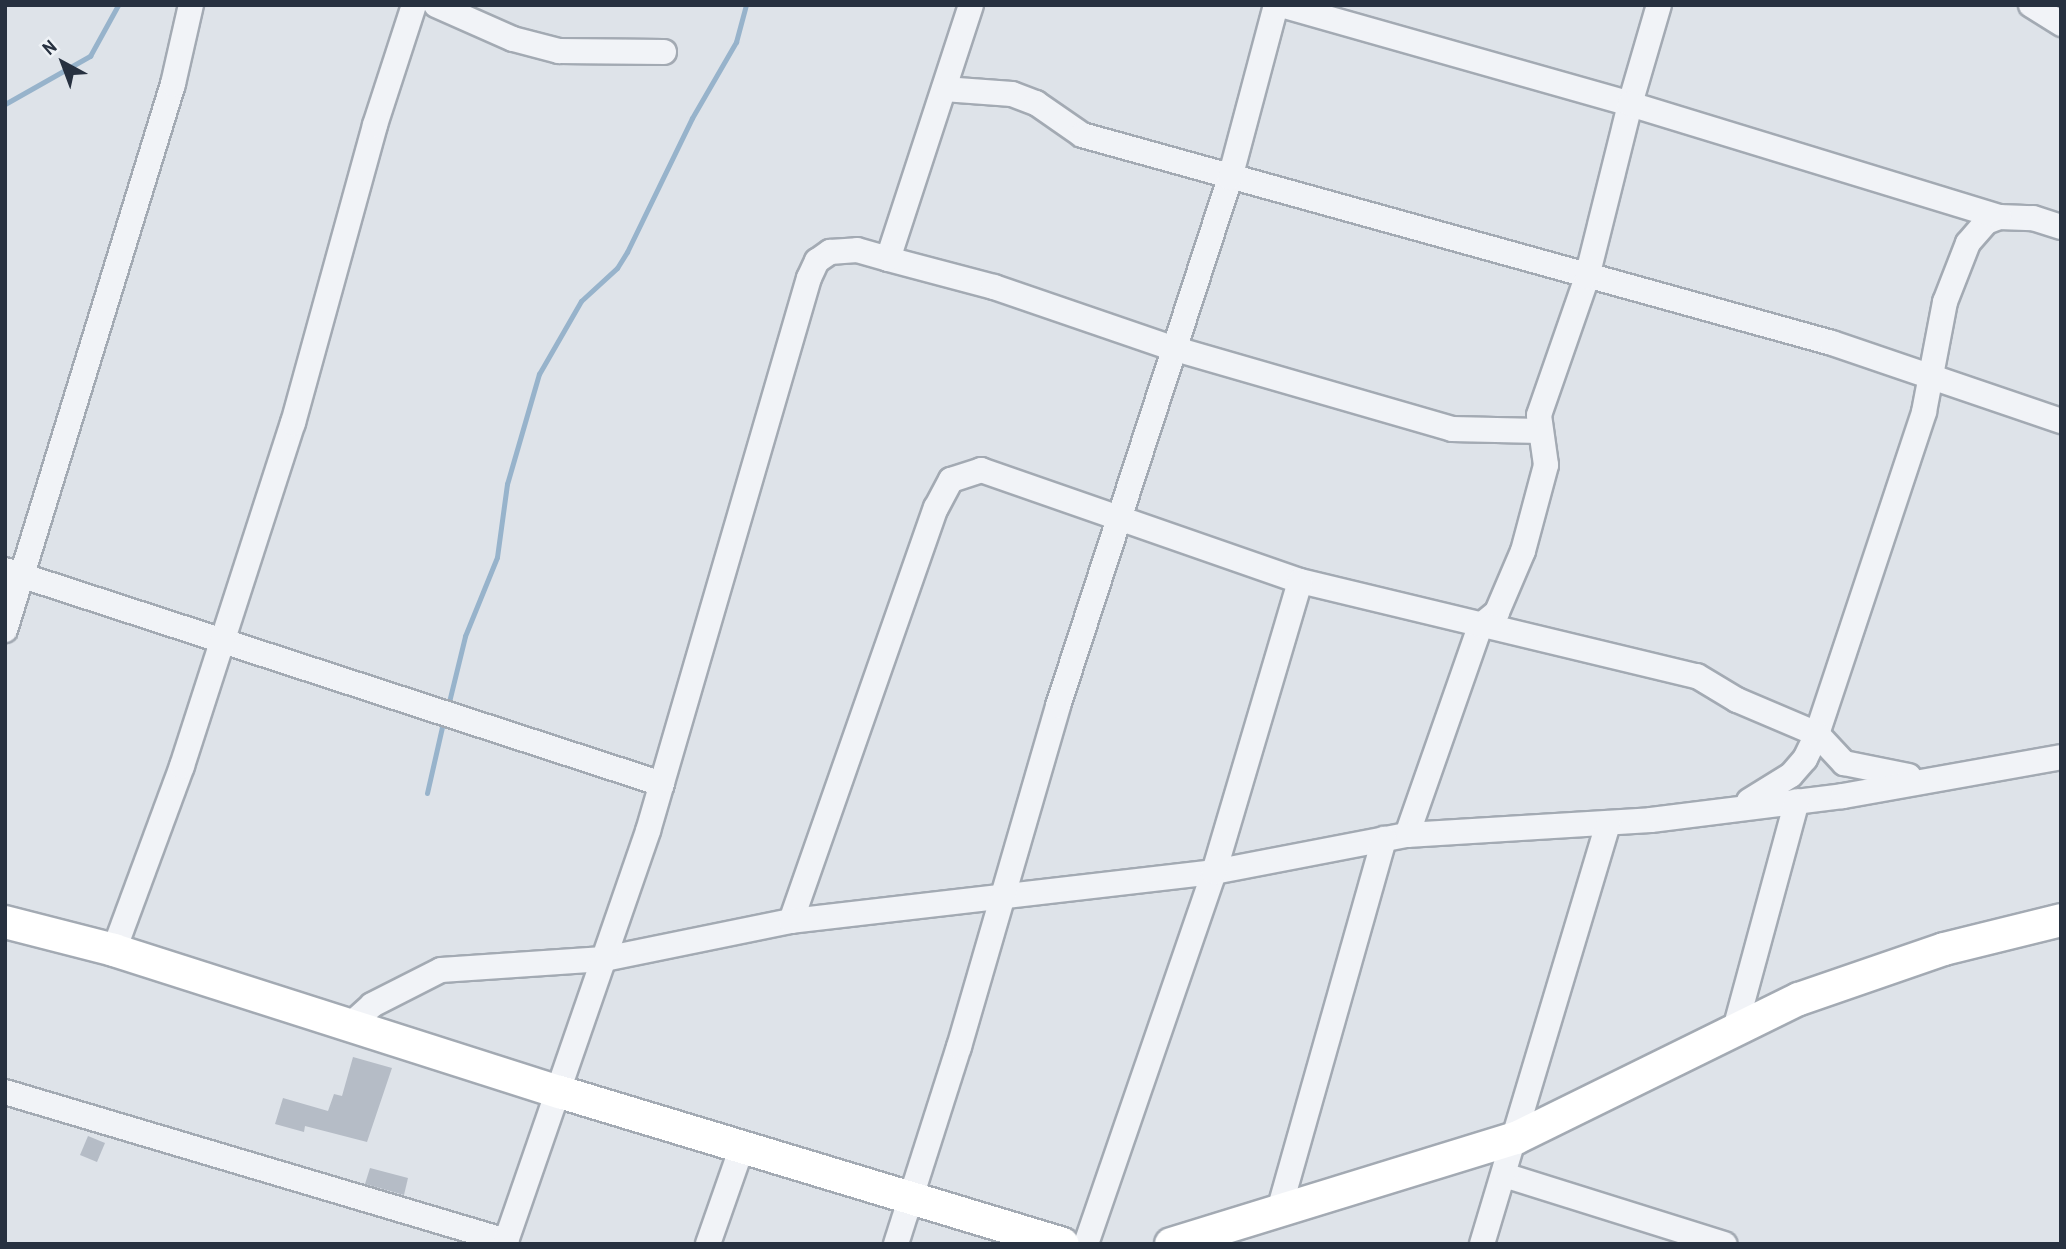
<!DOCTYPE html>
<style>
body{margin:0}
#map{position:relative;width:2066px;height:1249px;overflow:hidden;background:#dee3e9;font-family:"Archivo Narrow",sans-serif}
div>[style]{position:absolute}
.stream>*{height:5px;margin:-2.5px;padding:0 2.5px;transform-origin:2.5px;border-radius:2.5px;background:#97b3cb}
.building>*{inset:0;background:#b5bcc6}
.roads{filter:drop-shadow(2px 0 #a3aab3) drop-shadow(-2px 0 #a3aab3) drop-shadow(0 2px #a3aab3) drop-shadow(0 -2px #a3aab3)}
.minor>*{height:24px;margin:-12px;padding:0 12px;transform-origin:12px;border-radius:12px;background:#f1f3f7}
.major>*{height:32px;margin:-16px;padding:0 16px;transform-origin:16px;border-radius:16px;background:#fff}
span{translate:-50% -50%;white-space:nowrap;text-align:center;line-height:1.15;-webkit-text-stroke:5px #eef2f6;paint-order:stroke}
.frame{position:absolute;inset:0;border:7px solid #273140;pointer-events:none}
.north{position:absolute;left:28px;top:28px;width:70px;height:70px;-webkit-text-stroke:5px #eef2f6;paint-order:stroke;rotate:319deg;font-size:19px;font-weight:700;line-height:28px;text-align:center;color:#273140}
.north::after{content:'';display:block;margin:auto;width:24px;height:32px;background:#273140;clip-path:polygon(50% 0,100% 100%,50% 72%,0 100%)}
</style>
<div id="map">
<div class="stream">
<div style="left:5px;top:104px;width:98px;rotate:-29.5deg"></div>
<div style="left:90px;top:56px;width:58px;rotate:-61.2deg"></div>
<div style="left:448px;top:706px;width:72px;rotate:-76.3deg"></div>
<div style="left:465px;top:636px;width:85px;rotate:-67.9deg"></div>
<div style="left:497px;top:557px;width:74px;rotate:-82.2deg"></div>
<div style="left:507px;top:484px;width:115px;rotate:-73.8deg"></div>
<div style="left:539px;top:374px;width:84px;rotate:-60.1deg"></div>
<div style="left:581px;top:301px;width:49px;rotate:-42.5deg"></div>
<div style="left:617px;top:268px;width:19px;rotate:-58deg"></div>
<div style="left:627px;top:252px;width:149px;rotate:-64.1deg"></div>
<div style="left:692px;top:118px;width:88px;rotate:-59.9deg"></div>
<div style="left:736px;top:42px;width:38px;rotate:-75deg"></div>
<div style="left:427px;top:793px;width:77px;rotate:-77.2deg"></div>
</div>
<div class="building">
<div style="clip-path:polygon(353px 1057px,392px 1068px,367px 1142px,305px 1126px,304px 1132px,275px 1124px,283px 1098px,328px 1111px,334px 1094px,342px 1096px)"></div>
<div style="clip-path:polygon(88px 1136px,105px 1143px,97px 1162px,80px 1155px)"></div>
<div style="clip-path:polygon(370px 1168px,408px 1178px,404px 1195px,365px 1184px)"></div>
</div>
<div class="roads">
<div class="minor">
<div style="left:436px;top:5px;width:84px;rotate:23.8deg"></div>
<div style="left:513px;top:39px;width:48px;rotate:14.6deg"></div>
<div style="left:559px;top:51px;width:105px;rotate:0.5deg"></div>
<div style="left:971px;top:5px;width:267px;rotate:108.1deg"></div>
<div style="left:888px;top:259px;width:110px;rotate:14.8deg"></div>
<div style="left:994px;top:287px;width:188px;rotate:18.9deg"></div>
<div style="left:1172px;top:348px;width:291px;rotate:16.1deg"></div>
<div style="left:1452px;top:429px;width:88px;rotate:1.3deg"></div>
<div style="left:1281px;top:5px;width:363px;rotate:15.8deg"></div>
<div style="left:1630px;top:104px;width:103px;rotate:-73.7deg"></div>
<div style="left:2031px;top:5px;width:36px;rotate:32deg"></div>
<div style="left:944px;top:89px;width:68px;rotate:4.2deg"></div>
<div style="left:1012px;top:94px;width:26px;rotate:21deg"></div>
<div style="left:1036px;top:103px;width:56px;rotate:34.8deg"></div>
<div style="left:1082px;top:135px;width:778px;rotate:15.5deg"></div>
<div style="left:1832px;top:343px;width:242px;rotate:18.8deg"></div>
<div style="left:5px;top:570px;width:691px;rotate:18.04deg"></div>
<div style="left:5px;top:630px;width:571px;rotate:-72.9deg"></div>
<div style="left:173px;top:84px;width:81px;rotate:-77.2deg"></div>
<div style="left:1749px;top:801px;width:49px;rotate:-31.8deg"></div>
<div style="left:1791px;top:775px;width:21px;rotate:-49deg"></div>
<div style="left:1805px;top:759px;width:28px;rotate:-64deg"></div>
<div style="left:1817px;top:734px;width:339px;rotate:-71.6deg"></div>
<div style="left:1924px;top:412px;width:112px;rotate:-79.2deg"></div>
<div style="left:1945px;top:302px;width:63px;rotate:-68.7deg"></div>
<div style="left:1968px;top:243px;width:28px;rotate:-49deg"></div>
<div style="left:1986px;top:222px;width:14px;rotate:-21deg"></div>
<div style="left:1999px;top:217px;width:34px;rotate:2deg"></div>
<div style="left:2033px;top:218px;width:29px;rotate:18deg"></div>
<div style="left:1407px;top:835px;width:221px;rotate:-70.7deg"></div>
<div style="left:1480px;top:626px;width:22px;rotate:-39deg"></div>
<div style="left:1497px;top:612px;width:66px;rotate:-66.9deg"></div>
<div style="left:1523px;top:551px;width:89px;rotate:-75deg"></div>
<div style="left:1546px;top:465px;width:50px;rotate:-98deg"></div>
<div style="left:1539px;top:415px;width:146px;rotate:-70.8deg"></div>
<div style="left:1587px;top:277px;width:178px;rotate:-76deg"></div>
<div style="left:1630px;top:104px;width:386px;rotate:17deg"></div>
<div style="left:791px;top:921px;width:438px;rotate:-70.7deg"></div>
<div style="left:936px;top:508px;width:32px;rotate:-62deg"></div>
<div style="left:951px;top:480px;width:32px;rotate:-18deg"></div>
<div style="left:981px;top:470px;width:338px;rotate:19.2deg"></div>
<div style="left:1300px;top:581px;width:408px;rotate:13.5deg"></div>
<div style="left:1697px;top:676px;width:47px;rotate:31deg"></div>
<div style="left:1737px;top:700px;width:87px;rotate:23deg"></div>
<div style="left:1817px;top:734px;width:40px;rotate:47deg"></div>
<div style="left:1844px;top:763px;width:66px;rotate:11.3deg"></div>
<div style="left:114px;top:950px;width:196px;rotate:-69.7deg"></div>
<div style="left:182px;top:766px;width:361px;rotate:-72.1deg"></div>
<div style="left:293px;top:423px;width:309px;rotate:-74.6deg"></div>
<div style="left:375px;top:125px;width:126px;rotate:-72deg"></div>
<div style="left:349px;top:1026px;width:31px;rotate:-42deg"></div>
<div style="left:372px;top:1005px;width:77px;rotate:-26.9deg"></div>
<div style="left:441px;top:970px;width:163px;rotate:-3.9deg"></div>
<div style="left:604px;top:959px;width:191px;rotate:-11.5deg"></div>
<div style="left:791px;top:921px;width:426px;rotate:-6.6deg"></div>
<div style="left:1214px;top:872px;width:197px;rotate:-10.9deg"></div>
<div style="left:1407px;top:835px;width:244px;rotate:-3.5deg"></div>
<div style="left:1651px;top:820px;width:193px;rotate:-7.1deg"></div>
<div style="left:1843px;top:796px;width:221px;rotate:-10.1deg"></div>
<div style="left:1735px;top:1029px;width:236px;rotate:-74.8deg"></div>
<div style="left:5px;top:1092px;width:523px;rotate:16.56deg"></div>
<div style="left:1504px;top:1175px;width:231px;rotate:17.4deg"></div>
<div style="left:1278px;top:1214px;width:390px;rotate:-74.2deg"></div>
<div style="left:505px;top:1244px;width:437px;rotate:-70.9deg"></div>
<div style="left:648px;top:831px;width:576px;rotate:-73.77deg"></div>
<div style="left:809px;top:278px;width:19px;rotate:-65deg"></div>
<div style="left:817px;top:261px;width:16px;rotate:-35deg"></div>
<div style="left:830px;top:252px;width:27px;rotate:-4deg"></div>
<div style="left:857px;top:250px;width:32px;rotate:16deg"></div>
<div style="left:708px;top:1244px;width:103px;rotate:-70.7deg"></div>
<div style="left:896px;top:1244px;width:207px;rotate:-72.3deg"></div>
<div style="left:959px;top:1047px;width:355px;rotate:-73.8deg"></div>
<div style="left:1058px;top:706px;width:555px;rotate:-71.96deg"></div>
<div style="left:1230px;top:178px;width:179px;rotate:-75.1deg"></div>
<div style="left:1086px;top:1244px;width:393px;rotate:-71deg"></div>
<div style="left:1214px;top:872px;width:303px;rotate:-73.5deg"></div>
<div style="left:1482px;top:1244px;width:439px;rotate:-73.3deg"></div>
</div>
<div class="major">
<div style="left:5px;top:922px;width:113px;rotate:14.4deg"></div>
<div style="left:114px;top:950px;width:468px;rotate:17.7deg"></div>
<div style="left:560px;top:1092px;width:525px;rotate:16.81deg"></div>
<div style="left:1171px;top:1244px;width:361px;rotate:-17.1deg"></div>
<div style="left:1516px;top:1138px;width:315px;rotate:-26.2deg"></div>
<div style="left:1799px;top:999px;width:153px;rotate:-19deg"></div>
<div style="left:1944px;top:949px;width:121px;rotate:-13.9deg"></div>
</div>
</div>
<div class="frame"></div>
<div class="north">N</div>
</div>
